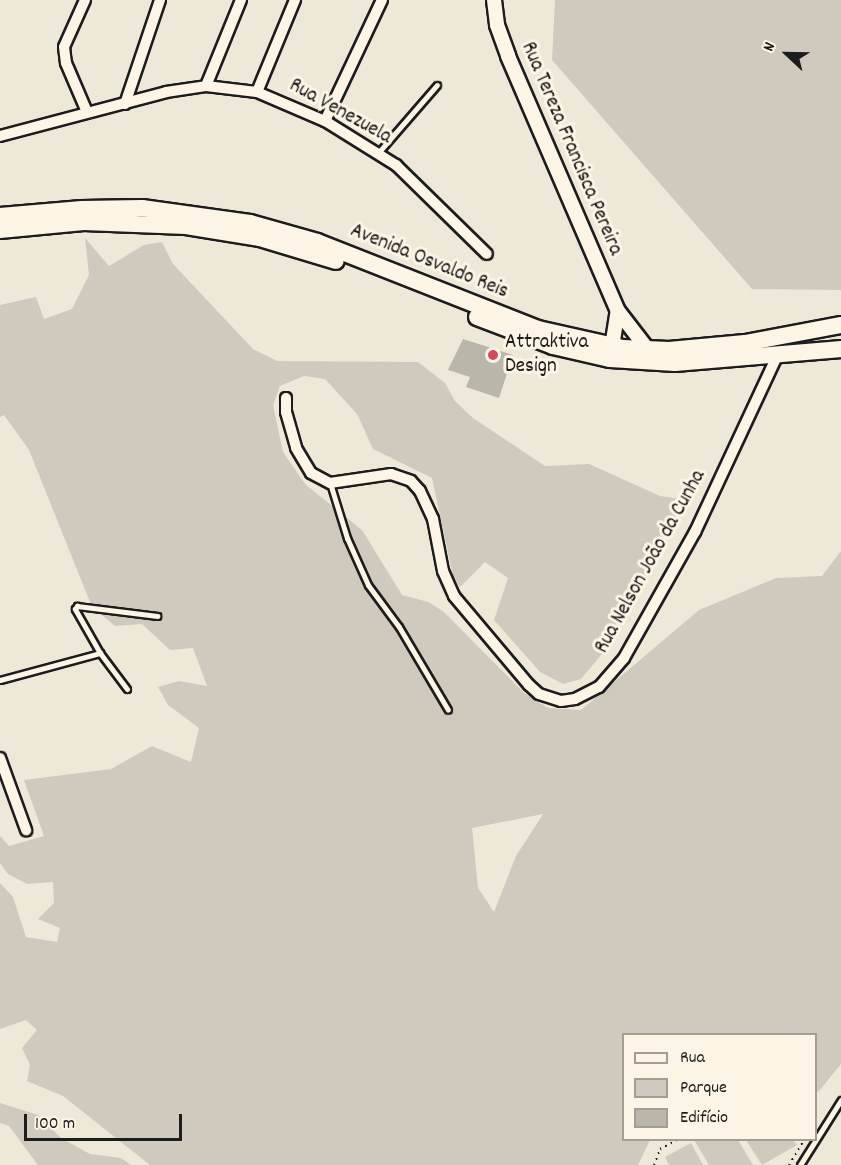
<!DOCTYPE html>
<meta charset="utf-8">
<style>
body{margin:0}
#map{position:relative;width:841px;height:1165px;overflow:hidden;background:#eee8d9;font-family:Dekko,sans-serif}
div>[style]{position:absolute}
.green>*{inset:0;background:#cfcabd}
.building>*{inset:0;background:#bab6aa}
.path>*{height:2px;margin-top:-1px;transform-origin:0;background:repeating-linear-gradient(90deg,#1c1c1c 0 1.5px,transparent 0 6px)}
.roads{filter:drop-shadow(2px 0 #1c1c1c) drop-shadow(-2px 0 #1c1c1c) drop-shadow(0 2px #1c1c1c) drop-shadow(0 -2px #1c1c1c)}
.service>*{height:5px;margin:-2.5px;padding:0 2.5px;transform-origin:2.5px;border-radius:2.5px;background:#fcf5e5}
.minor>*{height:10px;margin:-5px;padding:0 5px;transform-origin:5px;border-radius:5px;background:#fcf5e5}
.tertiary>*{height:14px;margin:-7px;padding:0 7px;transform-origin:7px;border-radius:7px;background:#fcf5e5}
.primary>*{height:16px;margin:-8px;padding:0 8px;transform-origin:8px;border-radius:8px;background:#fcf5e5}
.dots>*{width:16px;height:16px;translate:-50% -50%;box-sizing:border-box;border:3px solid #fcf5e5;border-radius:50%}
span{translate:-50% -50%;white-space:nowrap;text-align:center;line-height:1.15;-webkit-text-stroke:6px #fcf5e5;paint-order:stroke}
.street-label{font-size:21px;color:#1c1c1c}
.poi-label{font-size:21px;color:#1c1c1c}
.left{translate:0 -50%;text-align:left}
.legend{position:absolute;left:622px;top:1033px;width:195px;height:108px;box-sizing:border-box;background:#fcf5e5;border:2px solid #a29e95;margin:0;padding:8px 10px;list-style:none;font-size:18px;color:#1c1c1c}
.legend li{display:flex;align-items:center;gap:12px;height:30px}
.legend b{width:30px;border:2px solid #a29e95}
.north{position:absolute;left:757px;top:24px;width:60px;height:60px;-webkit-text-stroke:4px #fcf5e5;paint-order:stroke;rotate:292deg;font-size:16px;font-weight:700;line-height:24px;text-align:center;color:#1c1c1c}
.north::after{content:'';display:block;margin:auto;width:21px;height:27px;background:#1c1c1c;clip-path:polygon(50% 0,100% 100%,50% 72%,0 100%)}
.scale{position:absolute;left:24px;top:1114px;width:158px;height:27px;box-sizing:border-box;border:3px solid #1c1c1c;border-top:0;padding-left:8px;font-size:18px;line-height:21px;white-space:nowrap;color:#1c1c1c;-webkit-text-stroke:4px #fcf5e5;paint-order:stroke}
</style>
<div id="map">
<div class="green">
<div style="clip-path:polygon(555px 0,841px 0,841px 290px,752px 289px,552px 60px)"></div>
<div style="clip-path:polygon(evenodd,85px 238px,109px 266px,144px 245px,162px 242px,173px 264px,253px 349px,277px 361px,418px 362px,445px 383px,455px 401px,473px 418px,545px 466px,589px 464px,660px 496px,681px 499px,683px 504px,612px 642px,581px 679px,563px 684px,540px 672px,494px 620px,508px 578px,485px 562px,460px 587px,453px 576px,432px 478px,373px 449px,357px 414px,325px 379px,304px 376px,280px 386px,273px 405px,283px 452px,305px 484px,362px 530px,402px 595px,428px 602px,444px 612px,524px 693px,548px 708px,581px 710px,699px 610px,776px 578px,822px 576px,841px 551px,841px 1064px,819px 1091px,816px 1093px,816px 1034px,624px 1034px,624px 1140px,650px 1140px,638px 1165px,150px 1165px,63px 1096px,27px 1081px,30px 1065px,22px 1048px,37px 1030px,26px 1020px,0 1029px,0 883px,13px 897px,26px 937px,57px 942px,60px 928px,38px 919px,54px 903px,53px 882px,27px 884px,8px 874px,0 863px,0 836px,9px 846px,44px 836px,24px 780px,111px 769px,152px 746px,191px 762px,199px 728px,168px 705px,158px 687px,179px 681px,207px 686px,193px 648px,170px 650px,142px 624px,115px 626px,92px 607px,29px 450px,4px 415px,0 417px,0 305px,36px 297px,44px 319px,72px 309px,89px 275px,85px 238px,543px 814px,516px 856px,494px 912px,478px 888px,472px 828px,543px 814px)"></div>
<div style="clip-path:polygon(0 1103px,38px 1115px,61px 1138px,90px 1154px,121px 1158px,131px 1165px,38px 1165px,9px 1126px,0 1123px)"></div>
<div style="clip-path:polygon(694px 1140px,738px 1140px,753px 1165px,709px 1165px)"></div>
<div style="clip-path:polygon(746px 1140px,793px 1140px,797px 1145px,762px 1165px)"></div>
<div style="clip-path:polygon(691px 1143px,703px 1165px,669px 1165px,665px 1157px)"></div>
</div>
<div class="building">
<div style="clip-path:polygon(463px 339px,513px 355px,499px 398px,466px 387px,470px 377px,448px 370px)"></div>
</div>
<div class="path">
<div style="left:654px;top:1165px;width:17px;rotate:-69deg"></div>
<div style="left:660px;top:1149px;width:19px;rotate:-28deg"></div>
<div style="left:789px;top:1165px;width:29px;rotate:-59deg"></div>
</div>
<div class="roads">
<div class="service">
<div style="left:378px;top:153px;width:90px;rotate:-49.1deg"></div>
<div style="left:330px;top:483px;width:58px;rotate:72.8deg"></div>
<div style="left:347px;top:538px;width:51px;rotate:65.9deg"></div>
<div style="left:368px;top:585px;width:52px;rotate:53.6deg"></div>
<div style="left:399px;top:627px;width:96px;rotate:59.4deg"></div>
<div style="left:0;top:680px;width:104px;rotate:-15.1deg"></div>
<div style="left:127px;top:689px;width:45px;rotate:-126.9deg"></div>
<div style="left:100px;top:653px;width:51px;rotate:-119.6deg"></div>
<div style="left:75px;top:609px;width:4px;rotate:-56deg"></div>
<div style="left:77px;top:606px;width:81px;rotate:7.1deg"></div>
<div style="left:800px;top:1165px;width:77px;rotate:-57.8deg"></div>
</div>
<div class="minor">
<div style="left:85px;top:0;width:51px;rotate:114.1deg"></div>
<div style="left:64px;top:47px;width:16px;rotate:83deg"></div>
<div style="left:66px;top:63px;width:53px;rotate:66.8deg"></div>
<div style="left:206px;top:86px;width:93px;rotate:-67.9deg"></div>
<div style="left:257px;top:92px;width:100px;rotate:-67.6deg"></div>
<div style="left:125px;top:104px;width:110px;rotate:-71.4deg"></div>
<div style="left:325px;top:121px;width:134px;rotate:-64.8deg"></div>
<div style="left:0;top:136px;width:172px;rotate:-14.8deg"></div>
<div style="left:166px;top:92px;width:40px;rotate:-8.5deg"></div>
<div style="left:206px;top:86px;width:51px;rotate:6.7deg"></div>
<div style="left:257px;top:92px;width:74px;rotate:23.1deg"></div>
<div style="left:325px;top:121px;width:84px;rotate:31.8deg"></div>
<div style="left:396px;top:165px;width:127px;rotate:44.4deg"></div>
<div style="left:286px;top:398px;width:14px;rotate:90deg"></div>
<div style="left:286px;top:412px;width:37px;rotate:74deg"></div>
<div style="left:296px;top:448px;width:29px;rotate:59deg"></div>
<div style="left:311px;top:473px;width:21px;rotate:28deg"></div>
<div style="left:330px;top:483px;width:62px;rotate:-8.4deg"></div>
<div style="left:391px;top:474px;width:21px;rotate:19deg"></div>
<div style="left:411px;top:481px;width:13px;rotate:48deg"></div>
<div style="left:420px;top:491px;width:31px;rotate:65deg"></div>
<div style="left:433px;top:519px;width:53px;rotate:79.1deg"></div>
<div style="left:443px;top:571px;width:27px;rotate:66deg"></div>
<div style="left:454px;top:596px;width:116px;rotate:49.9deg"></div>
<div style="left:529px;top:685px;width:13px;rotate:42deg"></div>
<div style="left:539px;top:694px;width:23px;rotate:18deg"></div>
<div style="left:561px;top:701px;width:14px;rotate:-8deg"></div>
<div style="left:575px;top:699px;width:27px;rotate:-27deg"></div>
<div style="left:599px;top:687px;width:38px;rotate:-49deg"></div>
<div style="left:624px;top:658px;width:145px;rotate:-60.6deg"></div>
<div style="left:695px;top:532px;width:196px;rotate:-65deg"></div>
<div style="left:0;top:758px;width:77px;rotate:70.1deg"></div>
</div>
<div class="tertiary">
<div style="left:494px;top:0;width:25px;rotate:83deg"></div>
<div style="left:497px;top:25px;width:33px;rotate:70deg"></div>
<div style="left:508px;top:56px;width:278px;rotate:66.7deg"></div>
<div style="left:618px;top:311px;width:49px;rotate:52.4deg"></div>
<div style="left:612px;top:347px;width:36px;rotate:-81deg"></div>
</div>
<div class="primary">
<div style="left:0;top:216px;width:82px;rotate:-4.9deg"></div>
<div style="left:82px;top:209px;width:60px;rotate:-1deg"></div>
<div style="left:142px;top:208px;width:109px;rotate:7.9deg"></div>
<div style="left:250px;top:223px;width:70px;rotate:15.8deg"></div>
<div style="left:317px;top:242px;width:238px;rotate:21.5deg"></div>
<div style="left:538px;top:329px;width:87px;rotate:12.6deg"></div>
<div style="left:623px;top:348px;width:46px;rotate:2.5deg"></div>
<div style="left:669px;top:350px;width:76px;rotate:-5.3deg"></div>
<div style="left:745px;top:343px;width:98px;rotate:-10.6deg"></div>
<div style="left:0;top:230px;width:84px;rotate:-5.4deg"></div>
<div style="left:84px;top:222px;width:102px;rotate:2.2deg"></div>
<div style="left:186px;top:226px;width:75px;rotate:9.2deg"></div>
<div style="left:260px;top:238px;width:79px;rotate:16.8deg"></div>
<div style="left:477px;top:317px;width:81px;rotate:20.9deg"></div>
<div style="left:553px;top:346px;width:58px;rotate:12.8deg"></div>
<div style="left:610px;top:359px;width:65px;rotate:3.5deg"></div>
<div style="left:675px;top:363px;width:167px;rotate:-4.8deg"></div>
</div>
</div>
<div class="dots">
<div style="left:493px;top:355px;background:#d1495b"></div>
</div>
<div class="street-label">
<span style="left:340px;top:112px;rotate:29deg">Rua Venezuela</span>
<span style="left:571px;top:149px;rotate:67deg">Rua Tereza Francisca Pereira</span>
<span style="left:429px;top:262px;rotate:22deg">Avenida Osvaldo Reis</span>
<span style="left:651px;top:562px;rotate:-61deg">Rua Nelson João da Cunha</span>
</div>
<div class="poi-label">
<span class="left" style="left:505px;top:355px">Attraktiva<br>Design</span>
</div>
<ul class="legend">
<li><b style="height:8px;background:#fcf5e5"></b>Rua</li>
<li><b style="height:16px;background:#cfcabd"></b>Parque</li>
<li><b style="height:16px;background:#bab6aa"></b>Edifício</li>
</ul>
<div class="north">N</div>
<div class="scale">100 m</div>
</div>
